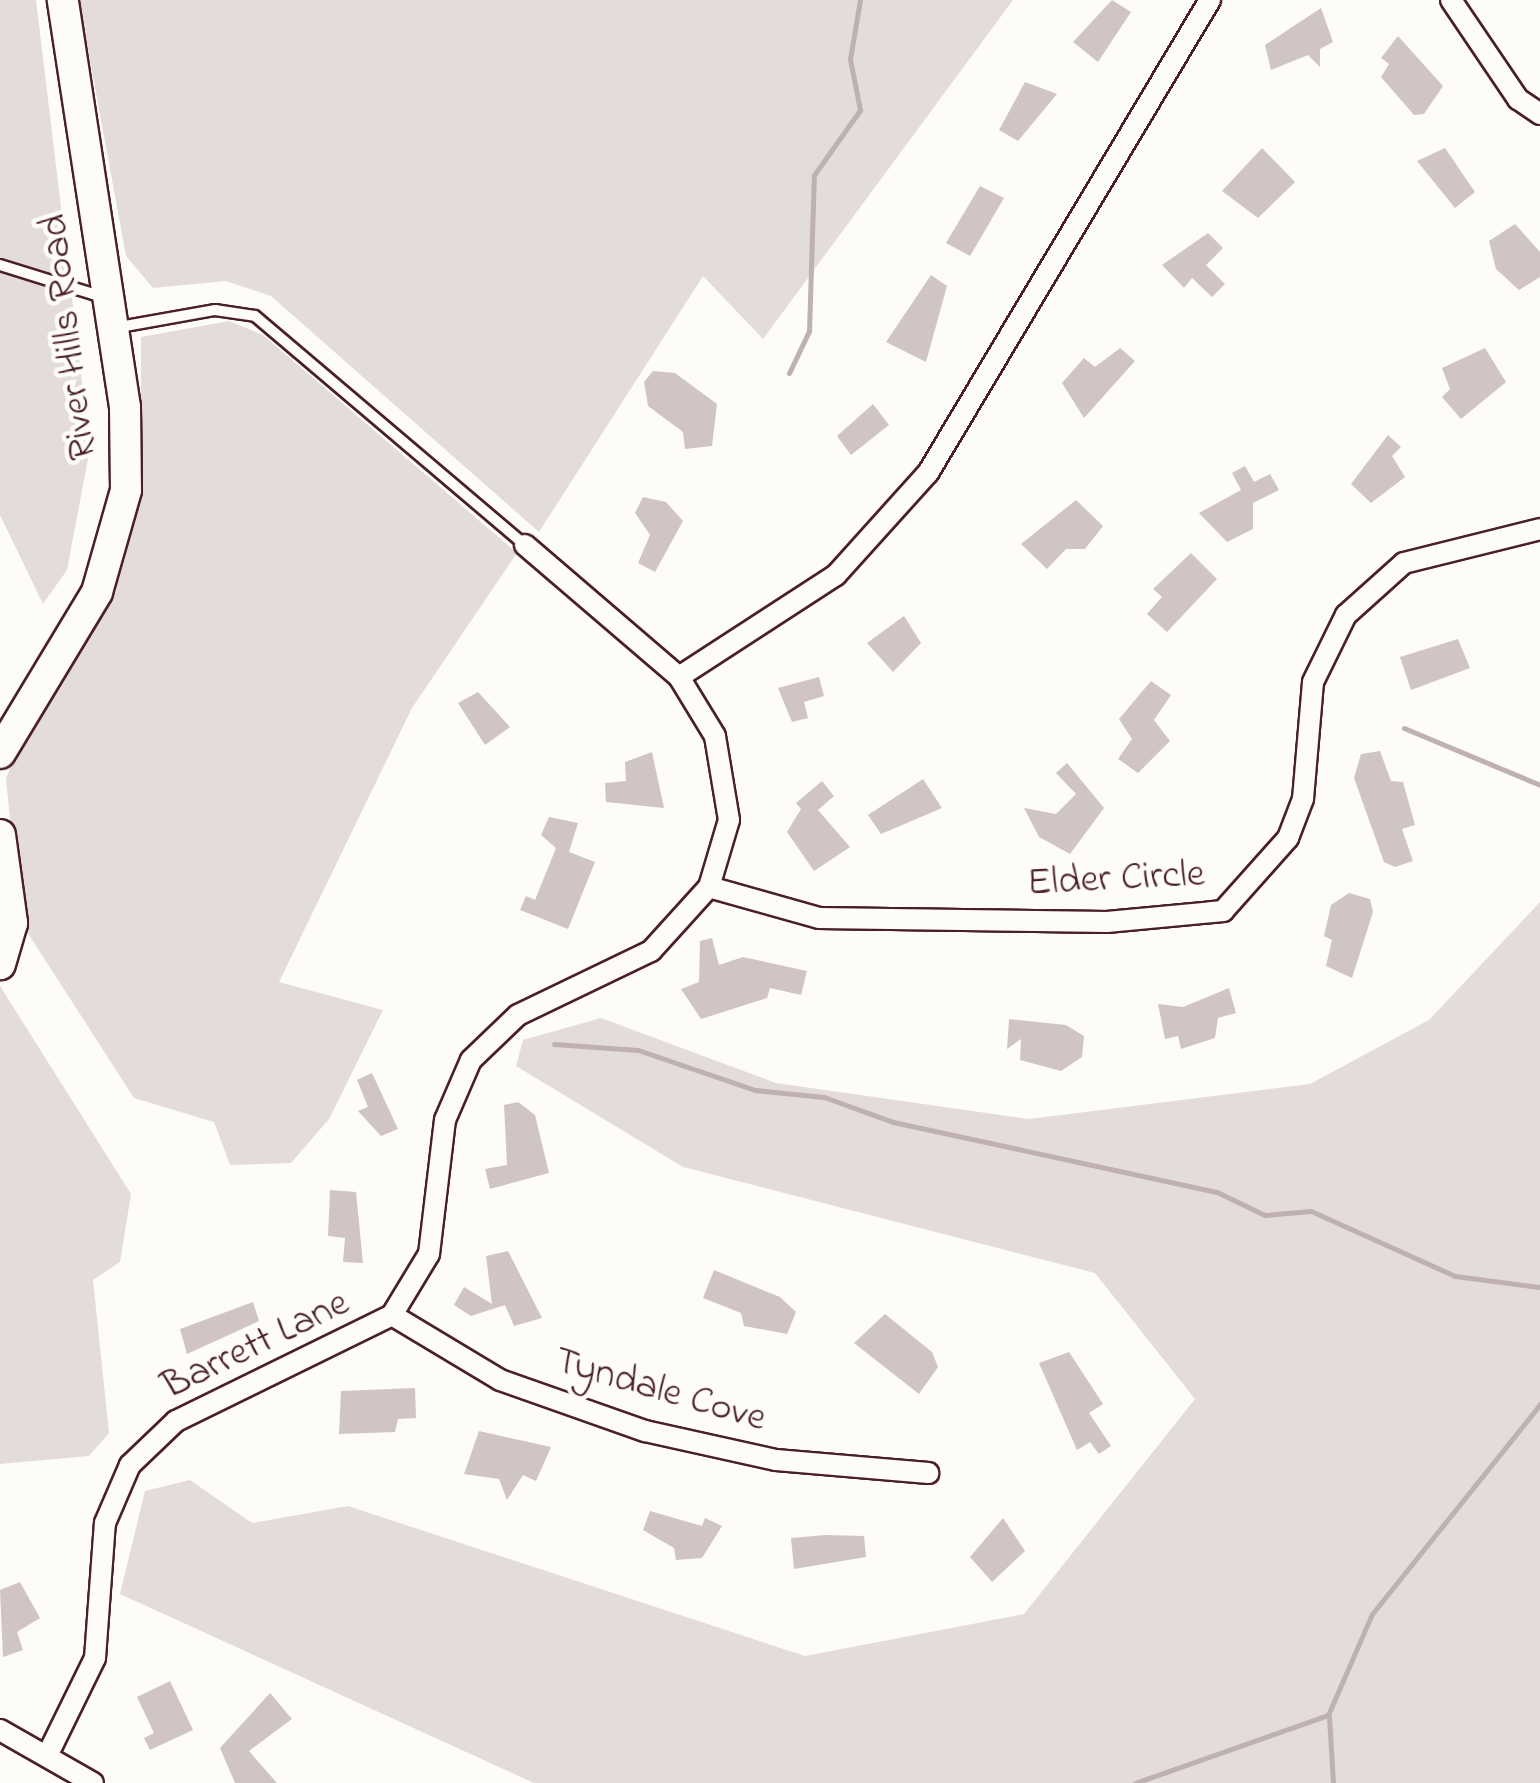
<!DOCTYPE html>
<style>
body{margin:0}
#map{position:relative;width:1540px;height:1783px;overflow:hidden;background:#fdfcf7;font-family:"Indie Flower",sans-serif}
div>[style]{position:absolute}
.green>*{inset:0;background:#e3dcda}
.stream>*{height:5px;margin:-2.5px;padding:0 2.5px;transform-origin:2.5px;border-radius:2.5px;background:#c0b1b1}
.building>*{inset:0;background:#d0c5c4}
.roads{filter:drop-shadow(2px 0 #4a1f2b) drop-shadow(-2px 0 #4a1f2b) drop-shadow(0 2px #4a1f2b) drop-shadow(0 -2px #4a1f2b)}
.lane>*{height:10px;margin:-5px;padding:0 5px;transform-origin:5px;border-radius:5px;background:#fdfcf7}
.street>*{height:20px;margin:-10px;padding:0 10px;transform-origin:10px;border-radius:10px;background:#fdfcf7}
.secondary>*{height:30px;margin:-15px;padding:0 15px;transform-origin:15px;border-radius:15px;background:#fdfcf7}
span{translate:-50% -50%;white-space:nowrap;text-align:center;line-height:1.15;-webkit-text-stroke:9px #fdfcf7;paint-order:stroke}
.street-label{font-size:40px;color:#4a1f2b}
</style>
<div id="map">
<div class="green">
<div style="clip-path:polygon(0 0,36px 0,90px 448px,67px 570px,43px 604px,0 515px)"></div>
<div style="clip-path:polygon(79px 0,1013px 0,763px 339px,703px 276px,539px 532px,271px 296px,226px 281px,153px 288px,126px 256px)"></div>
<div style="clip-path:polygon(229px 321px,263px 335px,517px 553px,412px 708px,279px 982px,383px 1010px,329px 1119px,291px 1163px,230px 1165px,214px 1122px,134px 1098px,20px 921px,6px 778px,43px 694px,96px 627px,125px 559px,141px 478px,141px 337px)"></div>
<div style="clip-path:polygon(1540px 902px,1540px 1783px,534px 1783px,120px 1594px,145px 1491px,190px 1480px,252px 1523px,348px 1506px,805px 1656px,1024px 1614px,1195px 1399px,1095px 1273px,683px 1167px,516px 1066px,523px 1040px,601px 1018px,776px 1083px,1029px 1119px,1310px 1084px,1429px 1020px)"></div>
<div style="clip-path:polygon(0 986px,131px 1194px,120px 1262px,93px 1280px,109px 1433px,89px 1456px,0 1464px)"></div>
</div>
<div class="stream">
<div style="left:789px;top:373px;width:47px;rotate:-64.5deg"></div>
<div style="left:809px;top:331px;width:156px;rotate:-88.2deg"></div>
<div style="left:814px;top:175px;width:80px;rotate:-54.7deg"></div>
<div style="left:860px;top:110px;width:52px;rotate:-101.1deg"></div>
<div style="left:850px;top:59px;width:60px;rotate:-80.4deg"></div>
<div style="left:1404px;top:728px;width:147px;rotate:22.7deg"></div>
<div style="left:554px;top:1044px;width:84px;rotate:4.1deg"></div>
<div style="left:638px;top:1050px;width:124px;rotate:18.9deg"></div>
<div style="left:755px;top:1090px;width:69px;rotate:5.8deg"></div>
<div style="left:824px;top:1097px;width:73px;rotate:19.9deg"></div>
<div style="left:893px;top:1122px;width:331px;rotate:12.2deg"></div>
<div style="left:1217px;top:1192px;width:53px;rotate:25.6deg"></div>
<div style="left:1265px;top:1215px;width:46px;rotate:-5deg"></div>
<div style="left:1311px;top:1211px;width:158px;rotate:24.3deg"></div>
<div style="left:1455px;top:1276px;width:86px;rotate:7.4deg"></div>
<div style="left:1329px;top:1716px;width:67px;rotate:86.6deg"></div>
<div style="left:1135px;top:1783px;width:205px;rotate:-19.4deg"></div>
<div style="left:1328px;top:1715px;width:110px;rotate:-66.5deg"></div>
<div style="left:1372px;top:1614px;width:269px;rotate:-51.3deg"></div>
</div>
<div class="building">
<div style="clip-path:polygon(1112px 0,1131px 12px,1098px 62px,1073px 42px)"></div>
<div style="clip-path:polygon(1321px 8px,1333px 42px,1320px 49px,1320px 67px,1308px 55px,1271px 70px,1265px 45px)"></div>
<div style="clip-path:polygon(1398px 36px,1443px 86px,1424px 114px,1414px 115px,1381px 77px,1389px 64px,1381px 58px)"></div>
<div style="clip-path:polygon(1025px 82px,1057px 94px,1018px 141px,999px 130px)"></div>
<div style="clip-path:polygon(1262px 148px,1295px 182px,1258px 218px,1222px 191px)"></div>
<div style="clip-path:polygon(1445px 148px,1475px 192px,1455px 208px,1417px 161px)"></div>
<div style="clip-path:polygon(980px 186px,1004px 198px,970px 256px,946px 243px)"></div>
<div style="clip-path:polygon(1515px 224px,1540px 252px,1540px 277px,1519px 290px,1496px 269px,1489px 241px)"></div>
<div style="clip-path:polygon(1208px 233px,1223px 248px,1206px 265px,1225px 284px,1212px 297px,1192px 278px,1184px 288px,1162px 265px)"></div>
<div style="clip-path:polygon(931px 275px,947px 286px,926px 362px,886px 342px)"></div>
<div style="clip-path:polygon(1120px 348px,1135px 361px,1084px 418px,1062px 383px,1084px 358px,1095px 367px)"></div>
<div style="clip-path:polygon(1485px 348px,1506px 382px,1461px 419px,1442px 397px,1450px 389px,1442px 368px)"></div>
<div style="clip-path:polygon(653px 371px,675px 373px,717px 404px,712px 446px,685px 449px,683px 432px,648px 406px,644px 382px)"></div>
<div style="clip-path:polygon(873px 404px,889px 425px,851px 455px,837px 436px)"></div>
<div style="clip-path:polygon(1388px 435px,1401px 447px,1392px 456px,1405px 477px,1371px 503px,1351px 484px)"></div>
<div style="clip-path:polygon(1245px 466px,1254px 482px,1270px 474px,1279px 490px,1253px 503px,1253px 529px,1227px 542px,1199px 513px,1241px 490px,1232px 473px)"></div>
<div style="clip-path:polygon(643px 497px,666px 502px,683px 521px,655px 572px,638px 563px,650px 535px,635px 513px)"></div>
<div style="clip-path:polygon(1076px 500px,1103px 526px,1085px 549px,1066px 549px,1047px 569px,1021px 544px)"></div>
<div style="clip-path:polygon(1191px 553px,1217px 579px,1167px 632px,1147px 614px,1162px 597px,1153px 589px)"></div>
<div style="clip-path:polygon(904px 616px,921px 643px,893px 672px,867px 643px)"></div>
<div style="clip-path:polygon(1458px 639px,1470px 668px,1411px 690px,1400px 657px)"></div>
<div style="clip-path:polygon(819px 677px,824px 696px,804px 702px,808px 718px,792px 722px,778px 688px)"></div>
<div style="clip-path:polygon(1151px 681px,1171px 695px,1154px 720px,1170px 741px,1138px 773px,1118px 759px,1132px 739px,1119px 719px)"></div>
<div style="clip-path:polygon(478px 692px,510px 727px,485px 745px,458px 703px)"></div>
<div style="clip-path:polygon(1380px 751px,1391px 781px,1403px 782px,1415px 825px,1402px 829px,1413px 861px,1395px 867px,1384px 862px,1354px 778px,1361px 754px)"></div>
<div style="clip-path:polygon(652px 752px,664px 808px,606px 802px,605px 783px,626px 781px,625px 762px)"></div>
<div style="clip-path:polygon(1067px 763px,1104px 808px,1070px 854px,1039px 837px,1024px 808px,1056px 814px,1076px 794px,1056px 773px)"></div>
<div style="clip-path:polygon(923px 779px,942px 808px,881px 834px,868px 815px)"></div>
<div style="clip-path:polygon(822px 781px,834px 796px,818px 810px,850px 847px,814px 871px,787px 832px,801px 809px,796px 803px)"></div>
<div style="clip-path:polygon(549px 817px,578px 823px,569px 852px,595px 862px,568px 929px,520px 910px,526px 896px,535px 900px,556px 848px,541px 835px)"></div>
<div style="clip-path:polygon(1349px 893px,1370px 899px,1373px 912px,1352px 978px,1326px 966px,1332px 940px,1324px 936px,1331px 905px)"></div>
<div style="clip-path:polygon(712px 938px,719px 965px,743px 957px,807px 971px,801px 995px,770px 988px,767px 998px,701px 1019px,681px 989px,699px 982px,700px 941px)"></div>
<div style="clip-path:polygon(1229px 988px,1236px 1013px,1218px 1018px,1215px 1038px,1181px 1049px,1178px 1036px,1165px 1039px,1158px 1004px,1183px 1007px)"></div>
<div style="clip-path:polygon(1009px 1019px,1066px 1025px,1084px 1036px,1082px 1057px,1061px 1071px,1020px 1060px,1021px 1039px,1007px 1049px)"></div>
<div style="clip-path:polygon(372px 1073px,398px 1129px,381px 1136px,358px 1111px,368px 1107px,357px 1080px)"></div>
<div style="clip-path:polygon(518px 1102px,535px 1115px,549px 1173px,490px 1189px,485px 1169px,507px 1165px,504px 1105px)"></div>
<div style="clip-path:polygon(330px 1190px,356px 1192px,363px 1263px,343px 1262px,345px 1238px,328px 1236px)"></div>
<div style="clip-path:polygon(508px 1251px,542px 1318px,514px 1326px,505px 1305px,471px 1316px,454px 1305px,464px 1287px,492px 1304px,486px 1256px)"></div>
<div style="clip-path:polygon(714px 1270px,780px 1297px,796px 1312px,787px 1334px,744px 1326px,741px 1313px,703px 1298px)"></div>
<div style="clip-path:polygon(253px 1302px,259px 1321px,187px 1354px,180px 1329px)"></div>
<div style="clip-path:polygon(885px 1314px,932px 1352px,938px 1367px,919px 1394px,854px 1343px)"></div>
<div style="clip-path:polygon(1069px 1352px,1103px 1404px,1089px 1413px,1111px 1446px,1099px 1454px,1090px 1442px,1077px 1450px,1039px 1363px)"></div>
<div style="clip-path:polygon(415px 1388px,416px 1418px,398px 1419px,395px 1432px,339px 1434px,341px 1391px)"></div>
<div style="clip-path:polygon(479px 1431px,551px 1447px,536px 1481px,523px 1475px,507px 1500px,499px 1479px,464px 1474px)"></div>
<div style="clip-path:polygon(650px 1511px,702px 1526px,705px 1518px,722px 1526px,702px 1558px,676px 1560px,674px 1548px,643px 1530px)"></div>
<div style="clip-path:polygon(1003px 1518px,1025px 1551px,992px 1582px,970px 1557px)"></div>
<div style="clip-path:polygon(825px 1535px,864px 1536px,866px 1557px,794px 1569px,791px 1538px)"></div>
<div style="clip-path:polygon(20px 1582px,40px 1618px,17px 1632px,23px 1650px,3px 1657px,0 1590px)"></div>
<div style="clip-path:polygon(170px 1681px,193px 1730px,150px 1750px,144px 1738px,154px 1733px,137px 1697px)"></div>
<div style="clip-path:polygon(270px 1693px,292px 1719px,249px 1751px,277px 1783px,235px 1783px,220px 1748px)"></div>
</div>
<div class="roads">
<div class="lane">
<div style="left:0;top:265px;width:108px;rotate:17.3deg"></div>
<div style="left:114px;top:328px;width:103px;rotate:-10.1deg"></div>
<div style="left:215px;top:310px;width:40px;rotate:8.5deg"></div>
<div style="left:255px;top:316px;width:354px;rotate:40.3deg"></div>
</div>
<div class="street">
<div style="left:1451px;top:0;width:120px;rotate:55.9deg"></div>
<div style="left:1518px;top:99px;width:27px;rotate:34deg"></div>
<div style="left:679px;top:677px;width:187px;rotate:-33deg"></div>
<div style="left:836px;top:575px;width:137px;rotate:-48deg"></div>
<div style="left:928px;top:473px;width:551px;rotate:-59.2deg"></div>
<div style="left:709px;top:887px;width:114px;rotate:15.7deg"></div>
<div style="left:819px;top:918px;width:288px;rotate:0.8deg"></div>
<div style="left:1107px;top:922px;width:117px;rotate:-5.4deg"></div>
<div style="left:1223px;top:911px;width:98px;rotate:-48.3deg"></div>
<div style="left:1288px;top:838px;width:42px;rotate:-69deg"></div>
<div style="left:1303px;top:799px;width:117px;rotate:-85.1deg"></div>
<div style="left:1313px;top:682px;width:75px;rotate:-63.8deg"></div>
<div style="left:1346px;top:615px;width:78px;rotate:-41.9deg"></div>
<div style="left:1404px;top:563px;width:140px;rotate:-14deg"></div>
<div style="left:392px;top:1315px;width:126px;rotate:31deg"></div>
<div style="left:500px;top:1380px;width:154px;rotate:19.4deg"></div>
<div style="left:645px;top:1431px;width:134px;rotate:12.5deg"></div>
<div style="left:776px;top:1460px;width:153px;rotate:4.9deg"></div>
<div style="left:0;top:1730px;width:107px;rotate:29.7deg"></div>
<div style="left:47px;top:1756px;width:109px;rotate:-63.9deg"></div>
<div style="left:95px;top:1658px;width:135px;rotate:-85.8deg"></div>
<div style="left:105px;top:1523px;width:63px;rotate:-66.7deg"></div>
<div style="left:130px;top:1465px;width:64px;rotate:-43.7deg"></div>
<div style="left:176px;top:1421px;width:241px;rotate:-26.1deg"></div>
<div style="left:392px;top:1315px;width:71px;rotate:-58.8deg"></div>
<div style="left:429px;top:1254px;width:135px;rotate:-83.2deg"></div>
<div style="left:445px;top:1120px;width:65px;rotate:-66.6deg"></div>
<div style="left:471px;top:1060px;width:65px;rotate:-43.8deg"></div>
<div style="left:518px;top:1015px;width:148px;rotate:-25.7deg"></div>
<div style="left:651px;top:951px;width:86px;rotate:-47.8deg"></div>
<div style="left:709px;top:887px;width:70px;rotate:-73.4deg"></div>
<div style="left:729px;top:820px;width:85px;rotate:-99.5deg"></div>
<div style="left:715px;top:736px;width:69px;rotate:-121.4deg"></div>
<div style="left:679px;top:677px;width:203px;rotate:-139.4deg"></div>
</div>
<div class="secondary">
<div style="left:0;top:753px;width:188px;rotate:-58.9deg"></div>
<div style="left:97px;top:592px;width:106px;rotate:-74.1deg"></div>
<div style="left:126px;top:490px;width:83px;rotate:-90.7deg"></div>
<div style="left:125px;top:407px;width:412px;rotate:-98.7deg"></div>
<div style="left:0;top:835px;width:89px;rotate:82.2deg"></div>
<div style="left:12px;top:923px;width:43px;rotate:106.3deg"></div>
</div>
</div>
<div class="street-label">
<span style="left:70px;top:337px;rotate:-97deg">River Hills Road</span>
<span style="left:1116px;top:880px;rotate:-3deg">Elder Circle</span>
<span style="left:256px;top:1346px;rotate:-26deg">Barrett Lane</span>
<span style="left:660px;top:1391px;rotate:16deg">Tyndale Cove</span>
</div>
</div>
